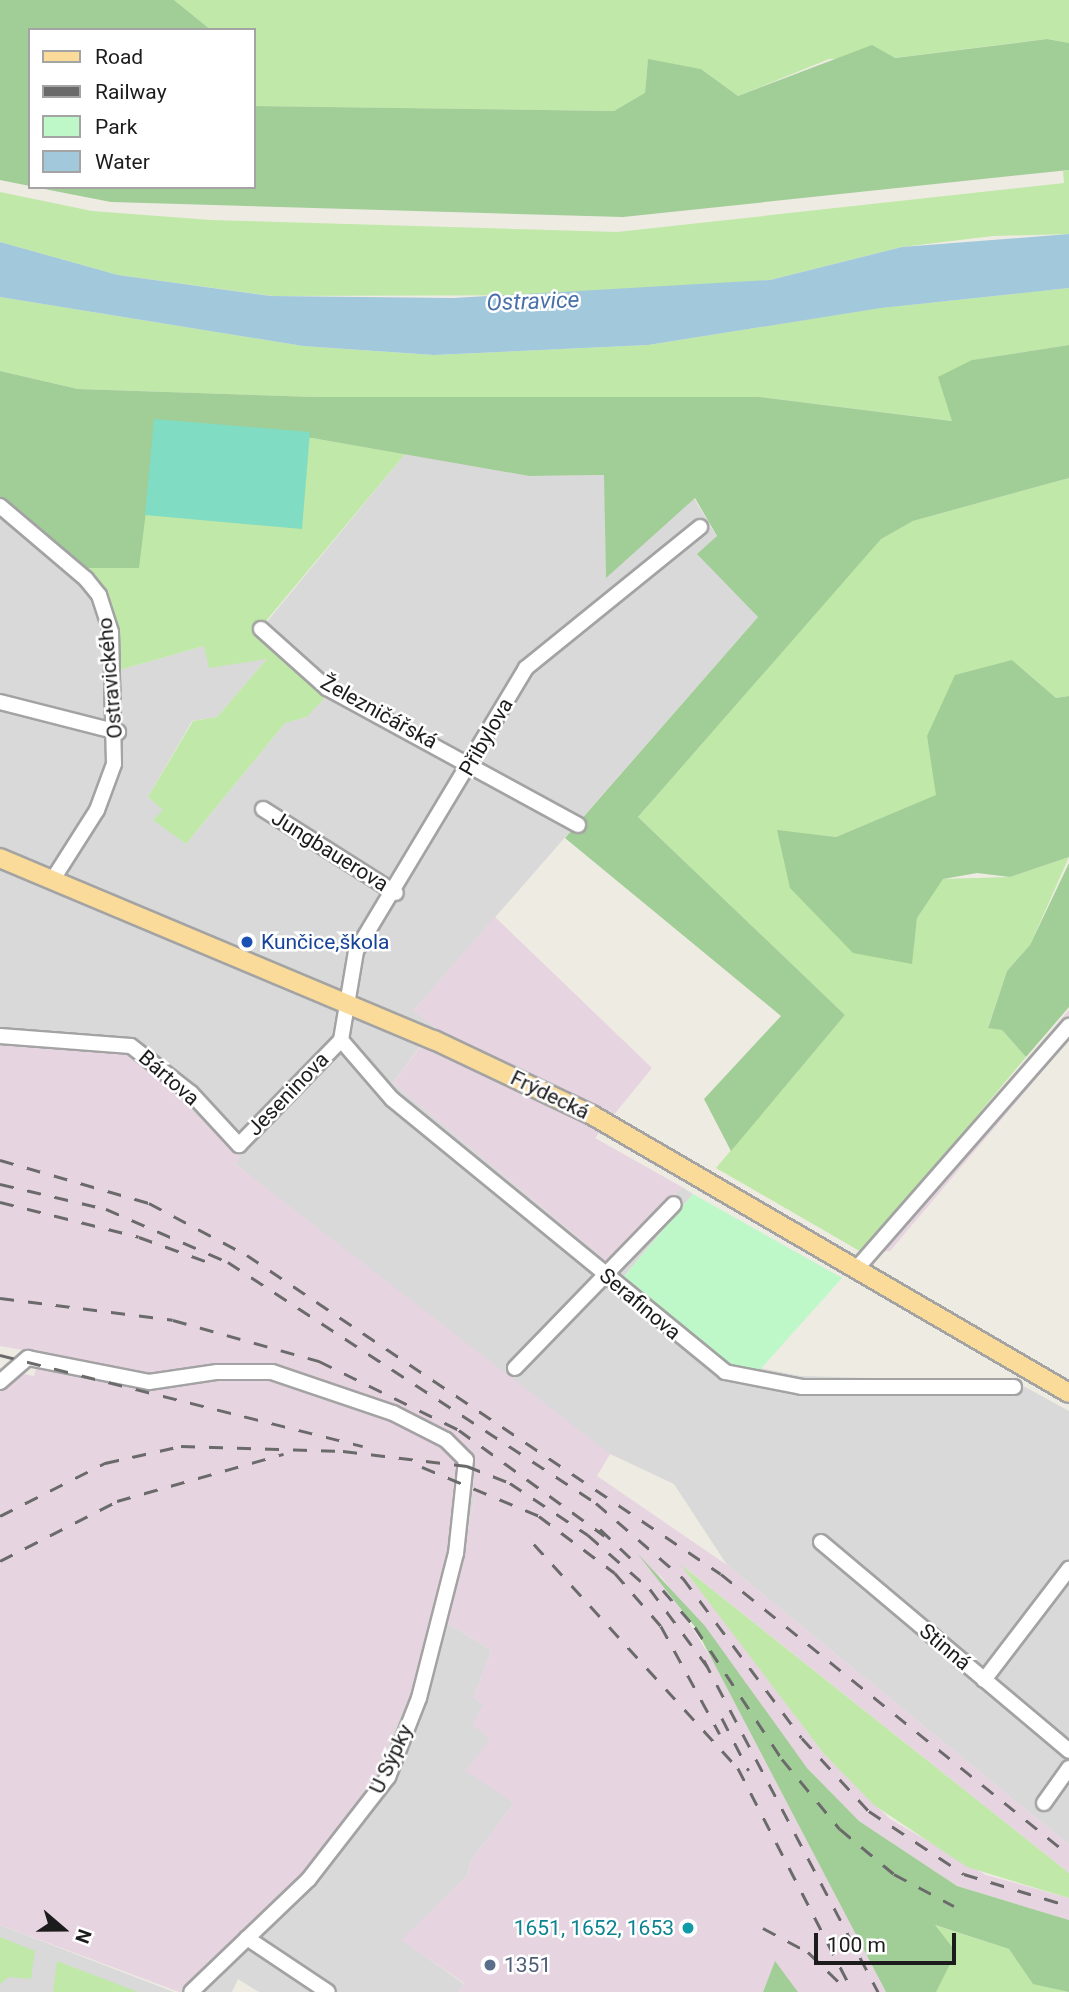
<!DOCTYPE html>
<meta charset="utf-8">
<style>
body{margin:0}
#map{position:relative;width:1069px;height:1992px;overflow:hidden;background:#eeebe2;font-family:Roboto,sans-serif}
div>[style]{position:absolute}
.residential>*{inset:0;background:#dad9d9}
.industrial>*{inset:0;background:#e7d4e1}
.grass>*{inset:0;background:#c0e8a8}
.forest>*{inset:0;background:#a1cd97}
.park>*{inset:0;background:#bef8c9}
.pitch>*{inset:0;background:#80dcc3}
.water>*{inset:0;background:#a2c8db}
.roads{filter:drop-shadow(2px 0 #a3a3a3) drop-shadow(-2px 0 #a3a3a3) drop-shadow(0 2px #a3a3a3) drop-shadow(0 -2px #a3a3a3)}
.minor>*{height:14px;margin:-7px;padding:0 7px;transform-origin:7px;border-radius:7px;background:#fff}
.major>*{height:18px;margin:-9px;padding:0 9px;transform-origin:9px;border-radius:9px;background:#fadb9a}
.rail>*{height:2.5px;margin-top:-1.25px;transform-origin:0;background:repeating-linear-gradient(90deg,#6a6a6a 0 14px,transparent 0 28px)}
.dots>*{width:19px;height:19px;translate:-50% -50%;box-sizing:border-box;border:4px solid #fff;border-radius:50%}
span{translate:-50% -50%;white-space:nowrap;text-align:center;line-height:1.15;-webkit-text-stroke:5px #fff;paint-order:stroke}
.street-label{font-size:21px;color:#1c1c1c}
.transit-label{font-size:21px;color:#164399}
.left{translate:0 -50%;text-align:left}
.culture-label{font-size:21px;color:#0d838f}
.right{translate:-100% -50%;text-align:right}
.service-label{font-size:21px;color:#4e5e75}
.water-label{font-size:23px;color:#4a70aa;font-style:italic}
.legend{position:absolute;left:28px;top:28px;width:228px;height:161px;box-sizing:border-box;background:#fff;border:2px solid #a4a4a4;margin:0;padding:9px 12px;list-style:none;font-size:21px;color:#1c1c1c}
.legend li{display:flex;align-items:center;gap:14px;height:35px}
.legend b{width:35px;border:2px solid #a4a4a4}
.north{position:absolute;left:28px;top:1894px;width:70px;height:70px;-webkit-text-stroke:5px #fff;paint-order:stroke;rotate:110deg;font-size:19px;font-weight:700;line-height:28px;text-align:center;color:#1c1c1c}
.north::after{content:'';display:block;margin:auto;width:24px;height:32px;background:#1c1c1c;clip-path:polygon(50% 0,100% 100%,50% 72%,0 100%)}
.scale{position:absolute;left:814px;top:1933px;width:142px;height:32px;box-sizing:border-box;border:4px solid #1c1c1c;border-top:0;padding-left:9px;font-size:21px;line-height:24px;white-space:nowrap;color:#1c1c1c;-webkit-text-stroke:5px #fff;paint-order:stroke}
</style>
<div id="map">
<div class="residential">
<div style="clip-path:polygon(405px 454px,529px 476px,605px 475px,606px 577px,694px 498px,717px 537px,698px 554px,758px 617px,414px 1010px,435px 1026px,393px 1083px,609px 1263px,682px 1187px,693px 1194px,621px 1280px,718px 1360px,801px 1376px,1016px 1382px,1069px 1411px,1069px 1845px,727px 1565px,674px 1484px,610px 1454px,513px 1383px,235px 1164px,239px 1156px,0 1042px,0 506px,104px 592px,115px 618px,116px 671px,204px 646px,268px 658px,217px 717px,192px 721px,148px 797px,164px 810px,154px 819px,186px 844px,285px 723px,307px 717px,261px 629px)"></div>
<div style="clip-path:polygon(460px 1494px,475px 1497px,447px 1623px,491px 1650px,474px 1698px,483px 1704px,514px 1803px,471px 1861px,467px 1876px,402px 1940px,464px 1984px,459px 1992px,259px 1992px,238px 1979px,232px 1992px,179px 1992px,288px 1891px,441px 1596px)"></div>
<div style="clip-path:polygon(0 1925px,174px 1992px,0 1992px)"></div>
</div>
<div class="industrial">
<div style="clip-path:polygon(495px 917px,652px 1068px,595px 1138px,682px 1187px,609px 1263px,393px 1083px,435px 1027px,413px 1011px)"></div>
<div style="clip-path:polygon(1069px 1010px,1069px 1040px,890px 1251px,863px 1253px)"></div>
<div style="clip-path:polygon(0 1042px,132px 1053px,240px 1157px,235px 1164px,610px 1454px,597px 1476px,727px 1565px,1069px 1845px,1069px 1873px,684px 1567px,824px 1754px,890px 1819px,986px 1875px,1069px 1898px,1069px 1920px,957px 1886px,859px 1821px,807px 1768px,656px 1570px,714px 1663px,886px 1992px,798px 1992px,775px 1962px,763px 1992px,459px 1992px,464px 1983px,401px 1940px,467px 1876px,471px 1861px,514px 1803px,466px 1771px,490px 1739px,473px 1725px,483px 1704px,474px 1698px,491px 1650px,447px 1623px,475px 1498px,460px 1494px,419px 1673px,375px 1776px,341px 1835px,288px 1891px,179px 1992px,0 1925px,0 1369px,34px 1376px,36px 1369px,53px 1372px,55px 1356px,0 1346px)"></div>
</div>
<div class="grass">
<div style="clip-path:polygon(174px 0,1069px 0,1069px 43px,1047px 39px,894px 58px,829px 59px,738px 96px,701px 69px,648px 60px,645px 94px,614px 111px,254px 106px,254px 30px,211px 30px)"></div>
<div style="clip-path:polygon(1069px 170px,1069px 234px,993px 236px,902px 247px,770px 280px,590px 295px,272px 296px,118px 275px,0 242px,0 192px,92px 211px,211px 220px,617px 232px,1064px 183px,1063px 171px)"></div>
<div style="clip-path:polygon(1069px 288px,1069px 345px,972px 360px,953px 421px,759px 397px,315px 397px,78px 389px,0 371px,0 297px,303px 346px,434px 355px,648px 345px,880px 308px)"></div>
<div style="clip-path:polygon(156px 429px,312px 438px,405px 454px,256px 633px,328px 694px,307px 717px,285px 723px,186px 844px,153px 820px,163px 810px,148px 797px,193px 721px,217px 717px,267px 659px,209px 668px,204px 646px,116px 671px,115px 618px,104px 592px,73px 568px)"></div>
<div style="clip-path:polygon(1069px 478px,1069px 696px,1056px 698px,1012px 660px,927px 736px,937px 795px,836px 837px,778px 831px,911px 964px,917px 918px,942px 879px,1010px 877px,1069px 857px,1030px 945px,1007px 971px,988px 1027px,1002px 1030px,1026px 1057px,863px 1253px,716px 1168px,845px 1015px,638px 817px,880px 539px,913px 521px)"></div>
<div style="clip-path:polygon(680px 1564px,1069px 1873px,1069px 1898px,967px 1867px,874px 1805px,824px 1754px)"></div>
<div style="clip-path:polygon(934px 1925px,1009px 1949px,1033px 1983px,1069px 1992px,936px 1992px)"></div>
<div style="clip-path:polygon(0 1937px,35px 1951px,31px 1979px,9px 1977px,0 1984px)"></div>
<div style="clip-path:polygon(57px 1961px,138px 1992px,53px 1992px)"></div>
</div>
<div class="forest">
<div style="clip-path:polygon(0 0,174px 0,211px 30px,30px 30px,30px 186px,0 180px)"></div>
<div style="clip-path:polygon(1047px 39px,1069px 43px,1069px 170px,623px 217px,111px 202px,34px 187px,254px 187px,254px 106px,614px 111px,645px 93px,648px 59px,701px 69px,738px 96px,872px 45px,895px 58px)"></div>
<div style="clip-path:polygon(1069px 345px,1069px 478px,913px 521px,881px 539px,638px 817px,845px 1015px,731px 1151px,704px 1099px,781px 1016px,565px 838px,758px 617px,697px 554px,717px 536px,695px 498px,606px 578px,604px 475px,529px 476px,312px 438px,156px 430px,139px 568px,73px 568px,0 507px,0 371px,78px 389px,315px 397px,759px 397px,952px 421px,938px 377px,972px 360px)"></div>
<div style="clip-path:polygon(1012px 660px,1056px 698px,1069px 696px,1069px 857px,1010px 877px,977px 873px,943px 879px,917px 918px,912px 964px,853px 953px,790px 888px,777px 830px,836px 837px,936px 795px,927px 736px,955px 675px)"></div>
<div style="clip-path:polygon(1069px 863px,1069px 1007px,1026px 1057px,1002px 1030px,988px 1028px,1007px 971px,1030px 945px)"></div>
<div style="clip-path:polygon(637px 1553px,705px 1626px,807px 1768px,859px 1821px,957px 1886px,1069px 1920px,1069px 1992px,1033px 1984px,1009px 1949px,935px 1925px,956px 1952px,936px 1992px,886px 1992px,695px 1627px)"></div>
<div style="clip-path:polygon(775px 1961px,798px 1992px,763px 1992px)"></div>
</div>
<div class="park">
<div style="clip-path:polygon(693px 1194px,842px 1278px,758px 1372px,718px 1360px,621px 1280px)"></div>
</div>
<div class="pitch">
<div style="clip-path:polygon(154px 419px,310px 432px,302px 529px,145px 515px)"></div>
</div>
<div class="water">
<div style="clip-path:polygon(1069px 234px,1069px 288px,881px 308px,648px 345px,434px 355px,303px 346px,0 297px,0 242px,118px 275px,271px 296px,453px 298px,770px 280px,902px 247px)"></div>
</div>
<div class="roads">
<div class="minor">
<div style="left:0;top:506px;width:113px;rotate:40.3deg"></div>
<div style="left:86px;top:579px;width:21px;rotate:51deg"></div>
<div style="left:99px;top:595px;width:39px;rotate:72deg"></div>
<div style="left:111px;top:632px;width:132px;rotate:88.7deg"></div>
<div style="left:114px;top:764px;width:49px;rotate:110.3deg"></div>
<div style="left:97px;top:810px;width:82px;rotate:122.5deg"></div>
<div style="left:261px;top:629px;width:89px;rotate:41.8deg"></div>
<div style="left:327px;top:688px;width:286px;rotate:28.6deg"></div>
<div style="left:0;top:702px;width:122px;rotate:14.3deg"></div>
<div style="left:263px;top:809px;width:157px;rotate:32.3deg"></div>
<div style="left:0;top:1036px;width:131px;rotate:4.4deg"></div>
<div style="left:131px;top:1046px;width:76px;rotate:38.1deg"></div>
<div style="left:191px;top:1093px;width:71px;rotate:47.3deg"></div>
<div style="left:239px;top:1145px;width:146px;rotate:-45.8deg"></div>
<div style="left:341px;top:1040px;width:90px;rotate:-80.4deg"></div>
<div style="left:356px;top:951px;width:330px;rotate:-59deg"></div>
<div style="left:526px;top:668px;width:224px;rotate:-39deg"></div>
<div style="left:341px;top:1040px;width:78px;rotate:49.2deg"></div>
<div style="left:392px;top:1099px;width:431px;rotate:39.3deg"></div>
<div style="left:725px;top:1372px;width:78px;rotate:11deg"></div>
<div style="left:802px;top:1387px;width:212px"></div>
<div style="left:857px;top:1268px;width:322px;rotate:-48.8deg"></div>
<div style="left:515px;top:1368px;width:228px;rotate:-45.9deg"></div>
<div style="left:0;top:1382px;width:37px;rotate:-41deg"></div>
<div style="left:28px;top:1358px;width:123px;rotate:11.2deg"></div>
<div style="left:149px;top:1382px;width:69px;rotate:-8.4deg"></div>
<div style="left:217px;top:1372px;width:55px"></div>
<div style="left:272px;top:1372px;width:128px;rotate:18.7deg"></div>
<div style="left:393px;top:1413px;width:59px;rotate:27deg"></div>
<div style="left:446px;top:1440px;width:28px;rotate:45deg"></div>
<div style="left:466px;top:1460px;width:94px;rotate:96.1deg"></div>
<div style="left:456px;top:1553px;width:150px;rotate:104.3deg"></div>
<div style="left:419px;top:1698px;width:85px;rotate:111.4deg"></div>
<div style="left:388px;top:1777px;width:129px;rotate:127.8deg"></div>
<div style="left:309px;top:1879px;width:163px;rotate:136.2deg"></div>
<div style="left:821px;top:1542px;width:324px;rotate:40.1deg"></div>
<div style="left:984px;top:1680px;width:140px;rotate:-52.6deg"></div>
<div style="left:1044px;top:1803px;width:43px;rotate:-54.5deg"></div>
<div style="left:247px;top:1938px;width:97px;rotate:33.7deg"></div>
</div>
<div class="major">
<div style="left:0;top:858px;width:471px;rotate:22.8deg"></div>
<div style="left:434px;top:1040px;width:175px;rotate:25.4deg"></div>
<div style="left:592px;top:1115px;width:552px;rotate:30.23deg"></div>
</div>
</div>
<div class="rail">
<div style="left:0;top:1160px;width:155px;rotate:16.1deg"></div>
<div style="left:149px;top:1203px;width:111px;rotate:28deg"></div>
<div style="left:247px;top:1255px;width:571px;rotate:33.94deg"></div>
<div style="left:721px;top:1574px;width:447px;rotate:38.9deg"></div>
<div style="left:0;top:1184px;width:109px;rotate:13.3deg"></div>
<div style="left:106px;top:1209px;width:133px;rotate:23.5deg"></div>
<div style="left:228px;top:1262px;width:440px;rotate:33.2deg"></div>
<div style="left:596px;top:1503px;width:115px;rotate:40.8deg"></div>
<div style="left:683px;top:1578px;width:199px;rotate:53.4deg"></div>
<div style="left:802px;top:1738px;width:99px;rotate:47.5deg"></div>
<div style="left:869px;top:1811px;width:114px;rotate:33.6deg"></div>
<div style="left:964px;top:1874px;width:110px;rotate:16.9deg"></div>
<div style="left:0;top:1202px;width:143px;rotate:14.1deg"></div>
<div style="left:139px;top:1237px;width:73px;rotate:19.9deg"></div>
<div style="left:0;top:1298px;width:174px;rotate:7.2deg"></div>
<div style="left:173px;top:1320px;width:152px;rotate:15.7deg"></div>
<div style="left:319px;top:1361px;width:156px;rotate:26.2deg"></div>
<div style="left:459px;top:1430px;width:180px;rotate:36deg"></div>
<div style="left:0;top:1355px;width:374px;rotate:14.1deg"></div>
<div style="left:422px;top:1467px;width:127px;rotate:22.7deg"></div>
<div style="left:539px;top:1516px;width:95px;rotate:36.9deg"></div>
<div style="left:615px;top:1573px;width:70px;rotate:49deg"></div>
<div style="left:661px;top:1626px;width:123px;rotate:61.4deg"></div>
<div style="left:0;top:1516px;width:118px;rotate:-26.8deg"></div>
<div style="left:105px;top:1463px;width:78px;rotate:-12.6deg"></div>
<div style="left:181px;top:1446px;width:162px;rotate:1.8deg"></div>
<div style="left:343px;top:1451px;width:125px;rotate:6.9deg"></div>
<div style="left:467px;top:1466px;width:46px;rotate:21.6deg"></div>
<div style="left:510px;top:1483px;width:94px;rotate:33.7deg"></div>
<div style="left:588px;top:1535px;width:82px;rotate:41.1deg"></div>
<div style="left:650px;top:1589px;width:97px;rotate:53.4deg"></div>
<div style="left:600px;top:1529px;width:52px;rotate:43.5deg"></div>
<div style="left:534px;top:1544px;width:303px;rotate:47.7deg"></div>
<div style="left:738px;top:1768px;width:252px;rotate:62.8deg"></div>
<div style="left:0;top:1561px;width:131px;rotate:-27.1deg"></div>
<div style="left:117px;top:1501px;width:173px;rotate:-15.8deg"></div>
<div style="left:663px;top:1590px;width:49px;rotate:49.1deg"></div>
<div style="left:695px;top:1627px;width:158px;rotate:56.6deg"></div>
<div style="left:782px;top:1759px;width:91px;rotate:50.4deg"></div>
<div style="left:840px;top:1829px;width:70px;rotate:39.8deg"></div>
<div style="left:894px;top:1874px;width:68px;rotate:28.1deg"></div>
<div style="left:704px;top:1660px;width:375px;rotate:62.3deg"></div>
<div style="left:722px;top:1718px;width:59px;rotate:63deg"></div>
<div style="left:763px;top:1928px;width:51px;rotate:28.1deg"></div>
<div style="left:808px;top:1952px;width:50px;rotate:44.2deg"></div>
</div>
<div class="dots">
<div style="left:247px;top:942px;background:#1a4fb4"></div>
<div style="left:688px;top:1928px;background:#0f9aa8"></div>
<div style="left:490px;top:1965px;background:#5c6f8a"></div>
</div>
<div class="street-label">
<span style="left:110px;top:678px;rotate:-95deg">Ostravického</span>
<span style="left:379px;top:712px;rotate:29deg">Železničářská</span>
<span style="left:486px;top:737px;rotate:-60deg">Přibylova</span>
<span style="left:330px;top:851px;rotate:32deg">Jungbauerova</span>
<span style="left:169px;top:1078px;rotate:41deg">Bártova</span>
<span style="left:288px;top:1094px;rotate:-46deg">Jeseninova</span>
<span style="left:550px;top:1095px;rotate:26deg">Frýdecká</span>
<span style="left:640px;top:1304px;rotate:40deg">Serafinova</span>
<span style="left:945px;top:1647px;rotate:40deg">Stinná</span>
<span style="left:391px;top:1759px;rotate:-65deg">U Sýpky</span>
</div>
<div class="transit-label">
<span class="left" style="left:261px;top:942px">Kunčice,škola</span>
</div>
<div class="culture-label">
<span class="right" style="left:674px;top:1928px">1651, 1652, 1653</span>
</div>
<div class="service-label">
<span class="left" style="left:504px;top:1965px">1351</span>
</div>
<div class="water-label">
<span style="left:533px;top:302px;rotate:-2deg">Ostravice</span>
</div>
<ul class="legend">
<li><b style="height:9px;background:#fadb9a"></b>Road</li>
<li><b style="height:9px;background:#6a6a6a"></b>Railway</li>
<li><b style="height:19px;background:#bef8c9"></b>Park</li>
<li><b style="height:19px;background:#a2c8db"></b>Water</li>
</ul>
<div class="north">N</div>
<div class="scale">100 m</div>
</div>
